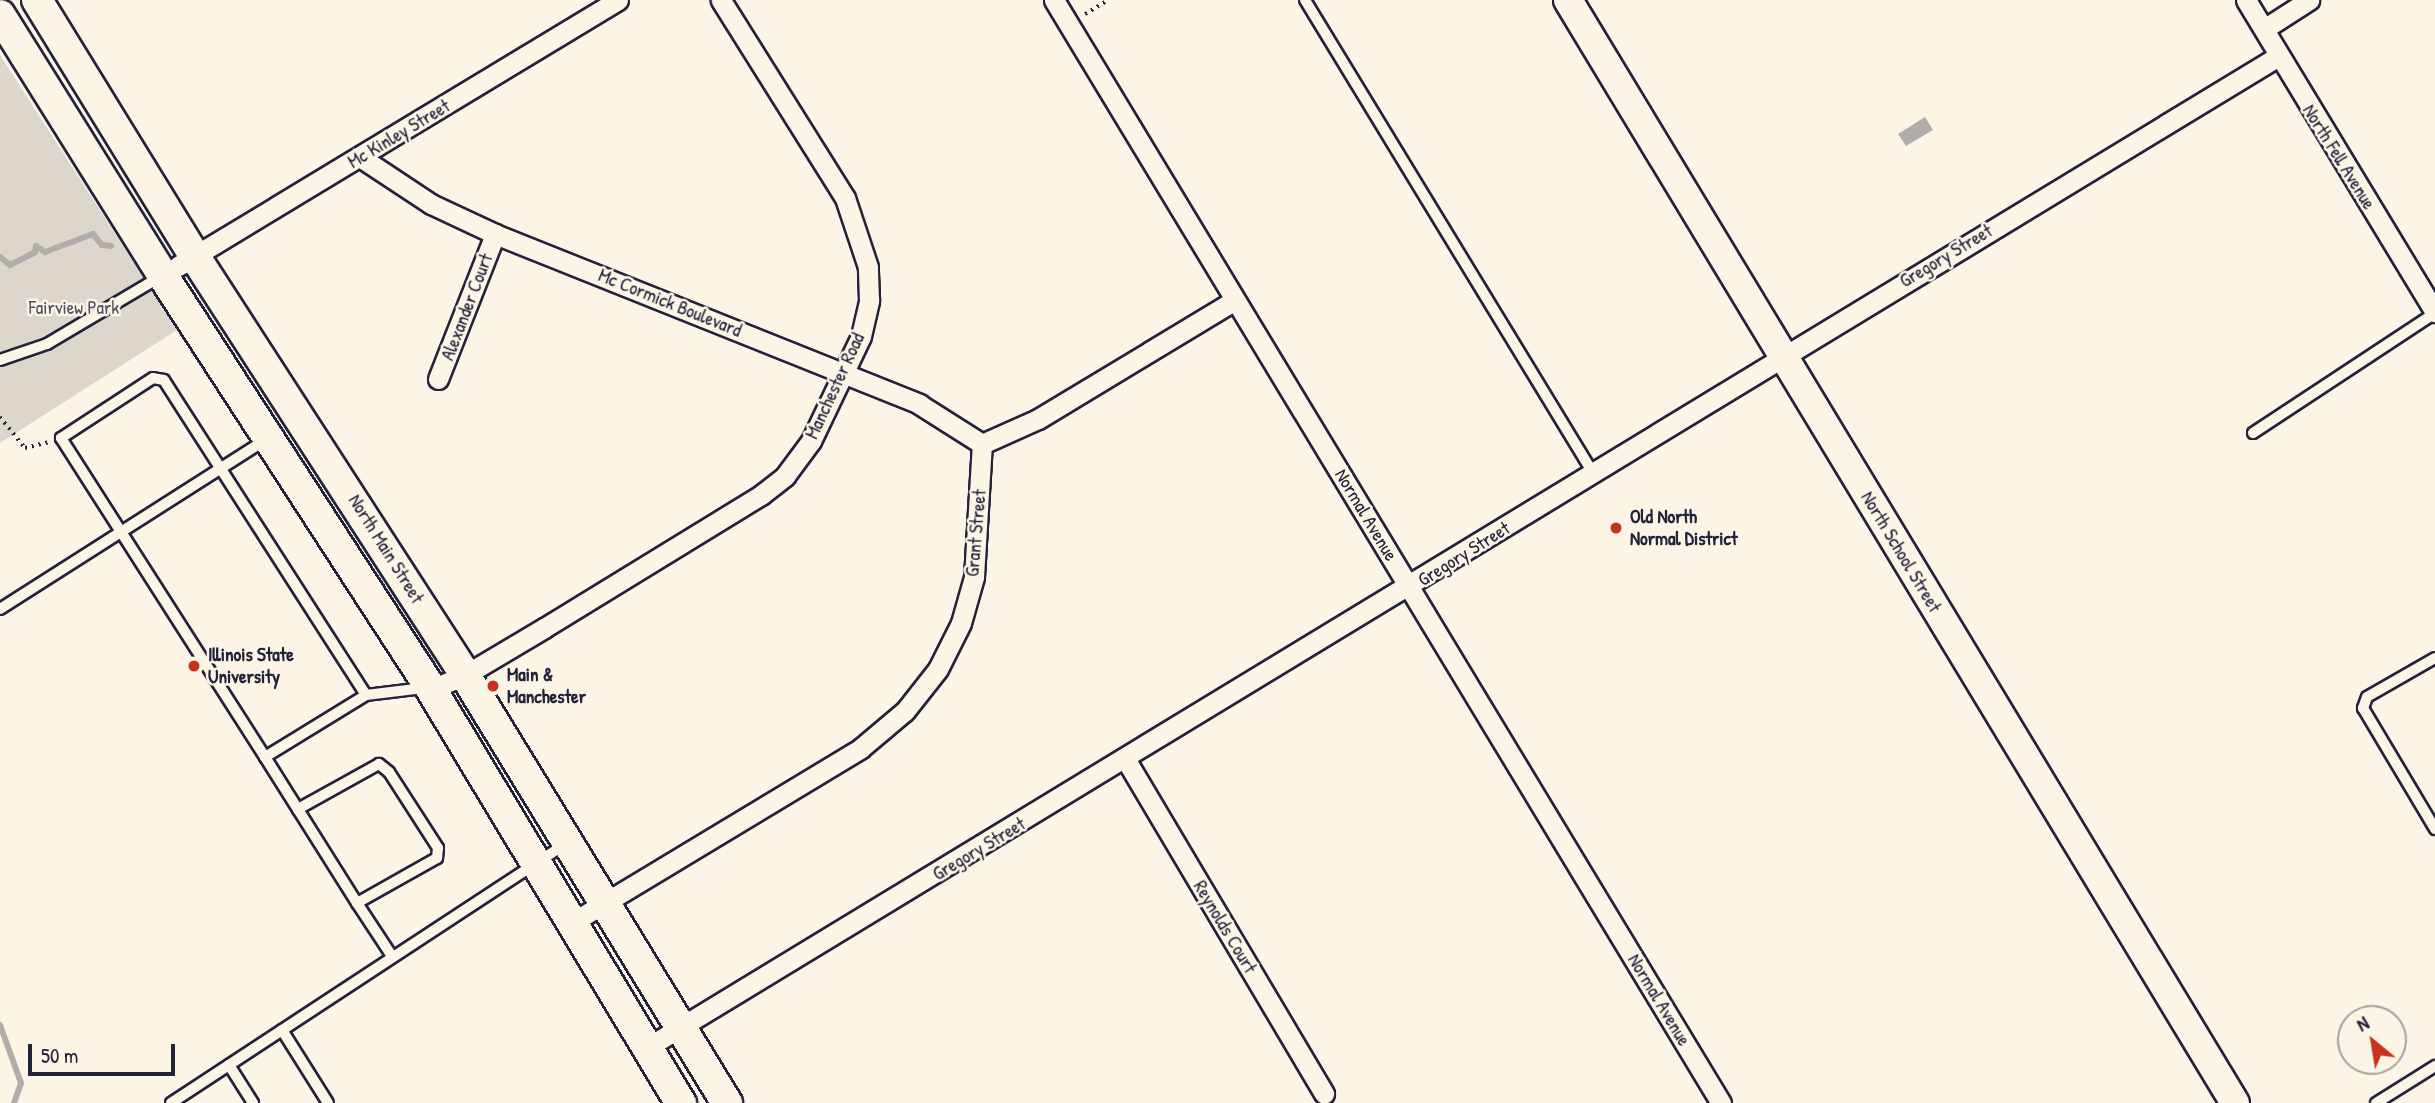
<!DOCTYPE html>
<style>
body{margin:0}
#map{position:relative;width:2435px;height:1103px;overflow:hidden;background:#fcf5e5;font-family:"Patrick Hand",sans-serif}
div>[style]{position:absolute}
.green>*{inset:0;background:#dcd6cc}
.water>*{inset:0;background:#b2adab}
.stream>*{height:6px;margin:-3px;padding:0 3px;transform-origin:3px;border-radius:3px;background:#b2adab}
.path>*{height:3.5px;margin-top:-1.75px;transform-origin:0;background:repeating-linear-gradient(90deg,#22223b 0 2px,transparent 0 7px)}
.roads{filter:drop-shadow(2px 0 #22223b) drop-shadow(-2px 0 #22223b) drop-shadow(0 2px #22223b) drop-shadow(0 -2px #22223b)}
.lane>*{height:10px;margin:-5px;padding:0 5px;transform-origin:5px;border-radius:5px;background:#fcf5e5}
.street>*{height:19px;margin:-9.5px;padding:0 9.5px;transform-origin:9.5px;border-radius:9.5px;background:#fcf5e5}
.secondary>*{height:28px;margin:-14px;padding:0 14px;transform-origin:14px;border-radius:14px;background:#fcf5e5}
.primary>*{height:30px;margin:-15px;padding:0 15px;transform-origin:15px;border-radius:15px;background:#fcf5e5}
.dots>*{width:19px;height:19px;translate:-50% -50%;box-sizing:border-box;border:4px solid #fcf5e5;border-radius:50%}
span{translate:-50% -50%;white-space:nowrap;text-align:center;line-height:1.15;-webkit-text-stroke:5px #fcf5e5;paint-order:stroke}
.street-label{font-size:19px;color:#22223b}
.park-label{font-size:19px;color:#504f5f}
.poi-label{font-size:19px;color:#22223b;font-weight:700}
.left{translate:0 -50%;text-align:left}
.north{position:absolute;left:2337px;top:1005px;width:70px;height:70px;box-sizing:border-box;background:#fcf5e5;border:2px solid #a5a1a1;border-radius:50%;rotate:330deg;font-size:19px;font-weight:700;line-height:28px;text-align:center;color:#22223b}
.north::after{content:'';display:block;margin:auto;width:24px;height:32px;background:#c8321e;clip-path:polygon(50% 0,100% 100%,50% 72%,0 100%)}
.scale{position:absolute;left:28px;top:1044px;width:147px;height:32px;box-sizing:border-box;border:4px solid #22223b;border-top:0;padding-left:9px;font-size:21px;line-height:24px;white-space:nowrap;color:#22223b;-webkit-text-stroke:5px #fcf5e5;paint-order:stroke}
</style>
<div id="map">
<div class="green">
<div style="clip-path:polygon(0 55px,177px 330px,0 443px)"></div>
</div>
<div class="water">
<div style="clip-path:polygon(1925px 117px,1933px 130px,1906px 146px,1898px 134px)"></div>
</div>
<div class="stream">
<div style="left:0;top:257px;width:13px;rotate:39deg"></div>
<div style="left:10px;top:265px;width:28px;rotate:-27deg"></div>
<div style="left:35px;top:252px;width:6px;rotate:-81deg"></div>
<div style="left:36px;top:246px;width:11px;rotate:34deg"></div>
<div style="left:45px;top:252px;width:51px;rotate:-20.6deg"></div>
<div style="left:93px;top:234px;width:14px;rotate:51deg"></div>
<div style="left:102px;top:245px;width:9px;rotate:6deg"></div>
<div style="left:0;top:1025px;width:62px;rotate:70.1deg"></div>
<div style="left:21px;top:1083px;width:21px;rotate:109deg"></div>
</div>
<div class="path">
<div style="left:1085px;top:14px;width:27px;rotate:-31deg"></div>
<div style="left:0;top:417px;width:40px;rotate:51deg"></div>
<div style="left:25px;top:448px;width:25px;rotate:-14deg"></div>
</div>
<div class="roads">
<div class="lane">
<div style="left:1305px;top:0;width:554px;rotate:58.66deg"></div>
<div style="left:0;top:360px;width:50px;rotate:-18.8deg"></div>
<div style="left:47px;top:344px;width:131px;rotate:-30.7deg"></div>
<div style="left:2253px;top:433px;width:218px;rotate:-33.4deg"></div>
<div style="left:0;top:609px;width:314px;rotate:-32.5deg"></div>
<div style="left:2435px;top:658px;width:78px;rotate:150.2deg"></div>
<div style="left:2367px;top:697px;width:12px;rotate:110deg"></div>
<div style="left:2363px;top:708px;width:141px;rotate:59.2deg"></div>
<div style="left:366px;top:695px;width:374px;rotate:-122.7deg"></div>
<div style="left:164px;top:380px;width:11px;rotate:-170deg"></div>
<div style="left:153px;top:378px;width:110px;rotate:146.9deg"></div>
<div style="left:61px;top:438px;width:379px;rotate:57.4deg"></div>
<div style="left:265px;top:757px;width:119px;rotate:-31.5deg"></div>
<div style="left:366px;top:695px;width:58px;rotate:-6.9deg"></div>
<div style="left:265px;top:757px;width:173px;rotate:57.8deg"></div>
<div style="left:357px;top:903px;width:92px;rotate:-29.4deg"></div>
<div style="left:437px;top:858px;width:10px;rotate:-84deg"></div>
<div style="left:438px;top:848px;width:90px;rotate:-122.8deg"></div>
<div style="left:389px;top:772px;width:13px;rotate:-141deg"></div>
<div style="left:379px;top:764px;width:93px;rotate:150.9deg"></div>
<div style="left:357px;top:903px;width:64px;rotate:56.6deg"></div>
<div style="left:282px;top:1030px;width:86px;rotate:57.8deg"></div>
<div style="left:229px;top:1065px;width:45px;rotate:57.7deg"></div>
<div style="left:171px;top:1103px;width:472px;rotate:-33.3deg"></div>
<div style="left:2376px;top:1103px;width:70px;rotate:-32.1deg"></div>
</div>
<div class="street">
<div style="left:1054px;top:0;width:1289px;rotate:58.84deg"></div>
<div style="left:2246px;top:0;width:365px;rotate:58.8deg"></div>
<div style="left:2264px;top:29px;width:54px;rotate:-32.8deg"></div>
<div style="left:360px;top:157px;width:85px;rotate:33.5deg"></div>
<div style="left:431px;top:204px;width:71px;rotate:25.1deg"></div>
<div style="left:495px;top:234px;width:457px;rotate:21.8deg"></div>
<div style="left:919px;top:404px;width:75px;rotate:32.4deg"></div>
<div style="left:178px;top:266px;width:514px;rotate:-31.15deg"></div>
<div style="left:438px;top:379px;width:156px;rotate:-68.5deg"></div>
<div style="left:431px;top:689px;width:37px;rotate:-22deg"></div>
<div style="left:465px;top:675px;width:92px;rotate:-30.7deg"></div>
<div style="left:544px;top:628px;width:255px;rotate:-31.5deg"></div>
<div style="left:761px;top:495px;width:31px;rotate:-38deg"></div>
<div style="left:785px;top:476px;width:44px;rotate:-53.4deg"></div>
<div style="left:811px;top:441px;width:116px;rotate:-64.5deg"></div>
<div style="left:861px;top:336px;width:37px;rotate:-77deg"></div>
<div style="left:869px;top:300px;width:33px;rotate:-92deg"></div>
<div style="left:868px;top:267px;width:73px;rotate:-108.4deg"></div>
<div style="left:845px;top:198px;width:234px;rotate:-122.1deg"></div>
<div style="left:1126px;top:760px;width:388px;rotate:59.3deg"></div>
<div style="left:573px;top:922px;width:336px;rotate:-31.1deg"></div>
<div style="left:861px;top:748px;width:57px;rotate:-40.1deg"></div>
<div style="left:905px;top:711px;width:53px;rotate:-51.8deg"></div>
<div style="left:938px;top:669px;width:51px;rotate:-63.4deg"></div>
<div style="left:961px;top:623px;width:48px;rotate:-74.2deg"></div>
<div style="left:974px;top:577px;width:133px;rotate:-86.6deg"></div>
<div style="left:982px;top:444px;width:61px;rotate:-24.1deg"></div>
<div style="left:1038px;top:419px;width:230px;rotate:-31.1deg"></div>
<div style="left:648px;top:1047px;width:1906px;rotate:-31.29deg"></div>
</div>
<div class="secondary">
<div style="left:1568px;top:0;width:1289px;rotate:58.84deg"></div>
</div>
<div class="primary">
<div style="left:37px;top:0;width:302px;rotate:58.4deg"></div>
<div style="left:195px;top:257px;width:498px;rotate:57.1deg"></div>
<div style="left:465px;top:675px;width:502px;rotate:58.53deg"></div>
<div style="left:0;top:15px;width:308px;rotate:58deg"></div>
<div style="left:163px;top:276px;width:492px;rotate:57deg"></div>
<div style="left:431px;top:689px;width:484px;rotate:58.9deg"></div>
</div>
</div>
<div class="dots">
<div style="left:1616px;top:528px;background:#c8321e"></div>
<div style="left:194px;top:666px;background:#c8321e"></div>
<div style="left:493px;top:686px;background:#c8321e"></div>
</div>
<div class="street-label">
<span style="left:399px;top:134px;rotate:-31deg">Mc Kinley Street</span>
<span style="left:2339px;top:157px;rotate:58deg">North Fell Avenue</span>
<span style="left:1946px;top:256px;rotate:-31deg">Gregory Street</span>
<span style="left:670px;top:303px;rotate:22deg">Mc Cormick Boulevard</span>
<span style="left:467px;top:307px;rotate:-69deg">Alexander Court</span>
<span style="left:835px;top:386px;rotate:-65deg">Manchester Road</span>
<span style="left:1366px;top:515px;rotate:59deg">Normal Avenue</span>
<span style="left:976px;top:533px;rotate:-85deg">Grant Street</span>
<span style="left:386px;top:549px;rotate:58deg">North Main Street</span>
<span style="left:1901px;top:552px;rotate:59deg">North School Street</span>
<span style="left:1464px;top:554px;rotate:-32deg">Gregory Street</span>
<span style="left:979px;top:849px;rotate:-31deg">Gregory Street</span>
<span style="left:1225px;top:927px;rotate:59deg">Reynolds Court</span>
<span style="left:1659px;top:1000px;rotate:59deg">Normal Avenue</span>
</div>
<div class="park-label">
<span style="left:74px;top:308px">Fairview Park</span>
</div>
<div class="poi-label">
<span class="left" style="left:1630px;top:528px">Old North<br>Normal District</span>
<span class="left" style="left:208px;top:666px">Illinois State<br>University</span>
<span class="left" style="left:507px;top:686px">Main &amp;<br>Manchester</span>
</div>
<div class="north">N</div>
<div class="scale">50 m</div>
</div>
